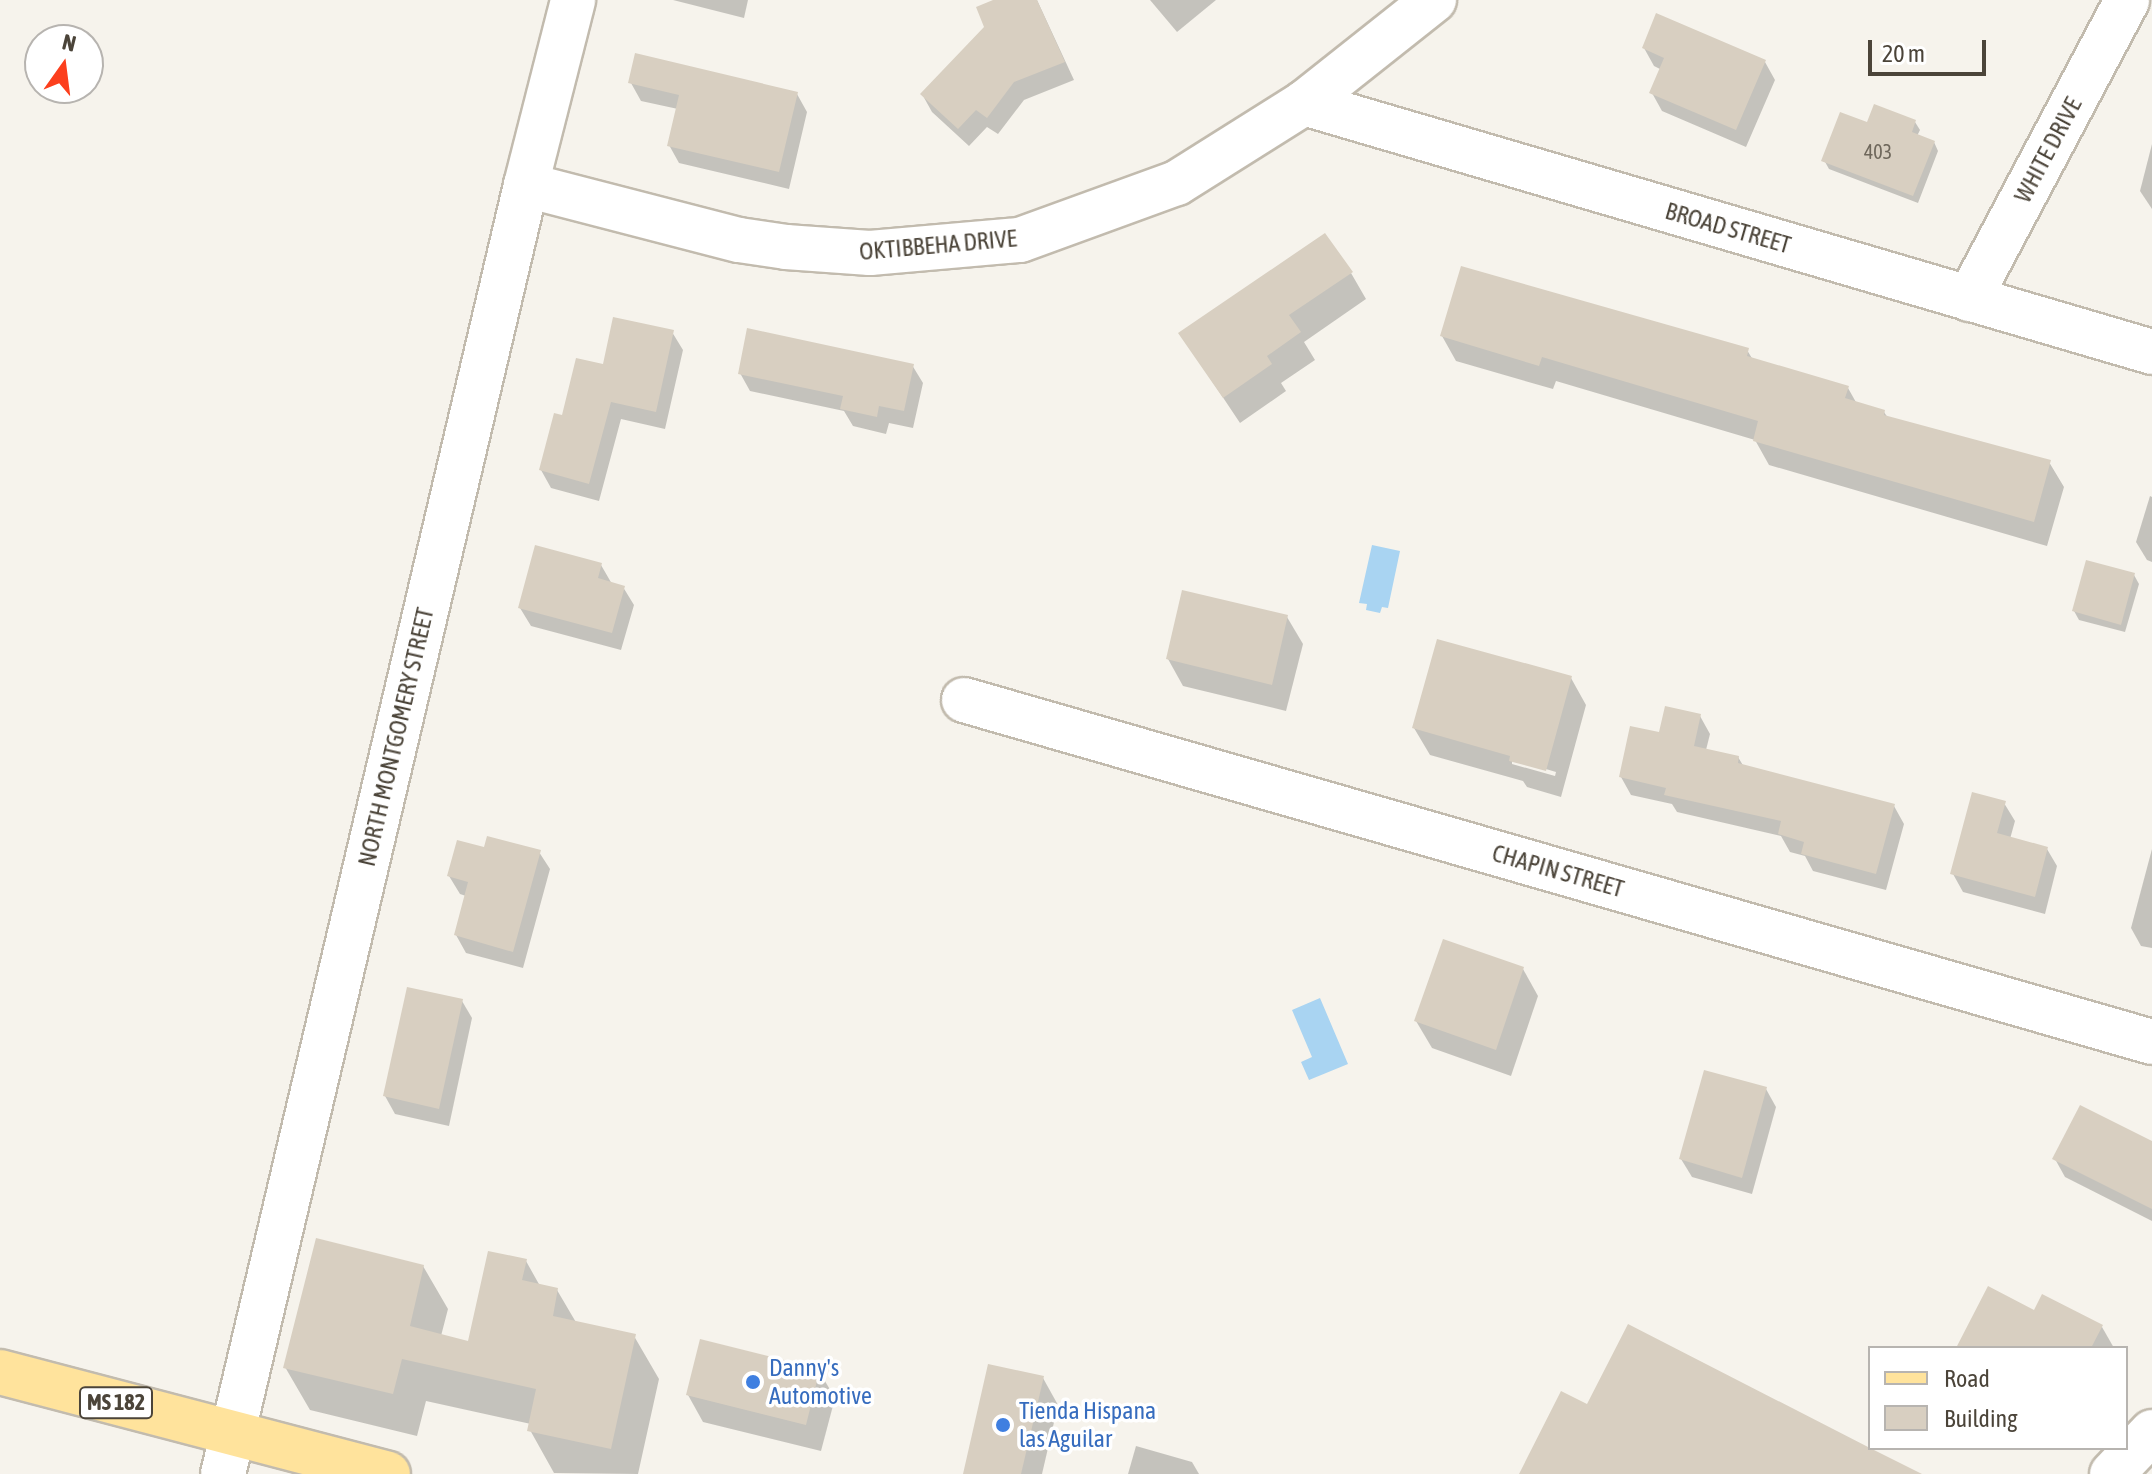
<!DOCTYPE html>
<style>
body{margin:0}
#map{position:relative;width:2152px;height:1474px;overflow:hidden;background:#f6f3ec;font-family:"Asap Condensed",sans-serif}
div>[style]{position:absolute}
.water>*{inset:0;background:#a9d4f2}
.shadow>*{inset:0;background:#0003}
.building>*{inset:0;background:#d8cfc1}
.roads{filter:drop-shadow(2px 0 #c2bbae) drop-shadow(-2px 0 #c2bbae) drop-shadow(0 2px #c2bbae) drop-shadow(0 -2px #c2bbae)}
.minor>*{height:44px;margin:-22px;padding:0 22px;transform-origin:22px;border-radius:22px;background:#fff}
.tertiary>*{height:44px;margin:-22px;padding:0 22px;transform-origin:22px;border-radius:22px;background:#fff}
.primary>*{height:44px;margin:-22px;padding:0 22px;transform-origin:22px;border-radius:22px;background:#ffe39c}
.dots>*{width:22px;height:22px;translate:-50% -50%;box-sizing:border-box;border:4px solid #fff;border-radius:50%}
span{translate:-50% -50%;white-space:nowrap;text-align:center;line-height:1.15;-webkit-text-stroke:7px #fff;paint-order:stroke}
.number-label{font-size:20px;color:#6e675b}
.number-label span{-webkit-text-stroke-width:0}
.shield-label span{padding:2px 6px;background:#fff;border:2px solid;border-radius:6px;-webkit-text-stroke-width:0}
.shield-label{font-size:22px;color:#4b4439;font-weight:700}
.street-label{font-size:24px;color:#4b4439}
.shop-label{font-size:24px;color:#366cbe}
.left{translate:0 -50%;text-align:left}
.legend{position:absolute;left:1868px;top:1346px;width:260px;height:104px;box-sizing:border-box;background:#fff;border:2px solid #b7b4b0;margin:0;padding:10px 14px;list-style:none;font-size:24px;color:#4b4439}
.legend li{display:flex;align-items:center;gap:16px;height:40px}
.legend b{width:40px;border:2px solid #b7b4b0}
.north{position:absolute;left:24px;top:24px;width:80px;height:80px;box-sizing:border-box;background:#fff;border:2px solid #b7b4b0;border-radius:50%;rotate:14deg;font-size:22px;font-weight:700;line-height:32px;text-align:center;color:#4b4439}
.north::after{content:'';display:block;margin:auto;width:28px;height:36px;background:#fc3f1d;clip-path:polygon(50% 0,100% 100%,50% 72%,0 100%)}
.scale{position:absolute;left:1868px;top:40px;width:118px;height:36px;box-sizing:border-box;border:4px solid #4b4439;border-top:0;padding-left:10px;font-size:24px;line-height:28px;white-space:nowrap;color:#4b4439;-webkit-text-stroke:6px #fff;paint-order:stroke}
</style>
<div id="map">
<div class="water">
<div style="clip-path:polygon(1372px 545px,1400px 551px,1388px 608px,1382px 607px,1380px 613px,1366px 610px,1367px 604px,1359px 603px)"></div>
<div style="clip-path:polygon(1320px 998px,1348px 1064px,1309px 1080px,1301px 1062px,1312px 1057px,1292px 1010px)"></div>
</div>
<div class="shadow">
<div style="clip-path:polygon(673px 0,748px 0,744px 18px)"></div>
<div style="clip-path:polygon(998px 0,1037px 0,1074px 80px,1024px 100px,998px 134px,987px 127px,969px 146px,932px 112px,922px 94px,986px 28px)"></div>
<div style="clip-path:polygon(1150px 0,1216px 0,1177px 32px)"></div>
<div style="clip-path:polygon(1644px 48px,1765px 62px,1775px 80px,1746px 147px,1662px 111px,1652px 93px,1662px 70px,1654px 66px)"></div>
<div style="clip-path:polygon(631px 83px,797px 94px,807px 112px,789px 189px,679px 163px,669px 145px,678px 109px,641px 101px)"></div>
<div style="clip-path:polygon(1915px 122px,1920px 130px,1917px 136px,1934px 142px,1938px 151px,1918px 203px,1829px 169px,1824px 160px)"></div>
<div style="clip-path:polygon(2152px 144px,2152px 209px,2140px 191px)"></div>
<div style="clip-path:polygon(1351px 273px,1366px 299px,1304px 342px,1315px 360px,1281px 383px,1286px 391px,1240px 423px,1180px 333px)"></div>
<div style="clip-path:polygon(672px 332px,683px 350px,665px 429px,621px 419px,599px 501px,551px 488px,541px 470px,564px 417px)"></div>
<div style="clip-path:polygon(1442px 336px,1747px 350px,1753px 360px,1848px 388px,1857px 404px,1884px 412px,1888px 418px,2049px 462px,2064px 487px,2047px 546px,1769px 465px,1755px 440px,1556px 381px,1553px 389px,1456px 361px)"></div>
<div style="clip-path:polygon(912px 365px,923px 383px,913px 428px,889px 423px,886px 434px,853px 426px,844px 411px,750px 391px,740px 373px)"></div>
<div style="clip-path:polygon(2150px 496px,2152px 497px,2152px 562px,2147px 560px,2136px 542px)"></div>
<div style="clip-path:polygon(601px 565px,612px 584px,623px 587px,634px 605px,621px 650px,531px 626px,520px 608px)"></div>
<div style="clip-path:polygon(2134px 575px,2139px 584px,2125px 632px,2079px 620px,2074px 611px)"></div>
<div style="clip-path:polygon(1287px 617px,1303px 644px,1286px 711px,1183px 686px,1168px 659px)"></div>
<div style="clip-path:polygon(evenodd,1571px 678px,1586px 705px,1561px 797px,1527px 787px,1523px 781px,1430px 755px,1414px 728px,1571px 678px,1512px 759px,1556px 772px,1555px 776px,1512px 764px,1512px 759px)"></div>
<div style="clip-path:polygon(1700px 716px,1710px 734px,1706px 750px,1738px 757px,1744px 767px,1894px 806px,1904px 824px,1886px 890px,1813px 871px,1805px 856px,1790px 852px,1781px 836px,1677px 812px,1672px 804px,1631px 795px,1621px 777px,1661px 735px)"></div>
<div style="clip-path:polygon(2004px 803px,2015px 821px,2010px 839px,2047px 849px,2057px 866px,2045px 914px,1963px 892px,1953px 874px)"></div>
<div style="clip-path:polygon(485px 849px,539px 852px,550px 869px,523px 968px,466px 953px,456px 935px,466px 896px,460px 894px,449px 876px)"></div>
<div style="clip-path:polygon(2152px 849px,2152px 948px,2141px 946px,2131px 928px)"></div>
<div style="clip-path:polygon(1523px 969px,1538px 996px,1511px 1076px,1432px 1048px,1416px 1021px)"></div>
<div style="clip-path:polygon(462px 1001px,472px 1018px,449px 1126px,395px 1114px,385px 1096px)"></div>
<div style="clip-path:polygon(1766px 1089px,1776px 1107px,1752px 1194px,1692px 1177px,1681px 1159px)"></div>
<div style="clip-path:polygon(2152px 1143px,2152px 1221px,2065px 1177px,2055px 1159px)"></div>
<div style="clip-path:polygon(526px 1261px,540px 1286px,557px 1290px,577px 1324px,634px 1336px,659px 1379px,638px 1474px,554px 1473px,530px 1430px,531px 1424px,426px 1401px,417px 1436px,310px 1410px,285px 1367px,423px 1266px,448px 1309px,441px 1336px,470px 1343px)"></div>
<div style="clip-path:polygon(2102px 1327px,2114px 1348px,1958px 1348px)"></div>
<div style="clip-path:polygon(819px 1371px,835px 1398px,821px 1451px,703px 1422px,688px 1395px)"></div>
<div style="clip-path:polygon(1043px 1378px,1058px 1405px,1042px 1474px,965px 1474px)"></div>
<div style="clip-path:polygon(1136px 1446px,1192px 1462px,1199px 1474px,1128px 1474px)"></div>
</div>
<div class="building">
<div style="clip-path:polygon(993px 0,1037px 0,1065px 62px,1014px 82px,987px 118px,976px 110px,958px 129px,920px 94px,984px 27px,976px 7px)"></div>
<div style="clip-path:polygon(1656px 13px,1766px 60px,1736px 130px,1649px 93px,1664px 58px,1642px 48px)"></div>
<div style="clip-path:polygon(635px 53px,798px 92px,779px 172px,667px 146px,679px 95px,628px 83px)"></div>
<div style="clip-path:polygon(1874px 104px,1916px 120px,1912px 132px,1935px 141px,1913px 196px,1821px 161px,1840px 112px,1867px 122px)"></div>
<div style="clip-path:polygon(1325px 233px,1353px 272px,1289px 315px,1301px 332px,1267px 356px,1272px 364px,1223px 398px,1178px 333px)"></div>
<div style="clip-path:polygon(1461px 266px,1749px 348px,1747px 356px,1849px 386px,1845px 398px,1885px 410px,1884px 415px,2051px 460px,2034px 522px,1753px 441px,1758px 421px,1542px 357px,1539px 366px,1440px 336px)"></div>
<div style="clip-path:polygon(613px 317px,674px 330px,656px 412px,611px 402px,589px 484px,539px 470px,554px 413px,562px 415px,576px 358px,603px 364px)"></div>
<div style="clip-path:polygon(747px 328px,914px 364px,904px 411px,879px 406px,877px 417px,840px 409px,843px 396px,738px 374px)"></div>
<div style="clip-path:polygon(535px 545px,602px 563px,598px 578px,625px 586px,612px 633px,518px 608px)"></div>
<div style="clip-path:polygon(2086px 560px,2135px 573px,2121px 625px,2072px 611px)"></div>
<div style="clip-path:polygon(1182px 590px,1288px 615px,1272px 685px,1166px 659px)"></div>
<div style="clip-path:polygon(1437px 639px,1572px 676px,1546px 771px,1509px 761px,1510px 756px,1412px 728px)"></div>
<div style="clip-path:polygon(1665px 706px,1701px 714px,1694px 746px,1739px 756px,1738px 763px,1895px 804px,1876px 874px,1801px 854px,1804px 842px,1778px 834px,1781px 821px,1664px 795px,1666px 788px,1619px 777px,1630px 726px,1659px 732px)"></div>
<div style="clip-path:polygon(1972px 792px,2006px 801px,1997px 833px,2048px 847px,2035px 897px,1950px 874px)"></div>
<div style="clip-path:polygon(487px 836px,541px 850px,513px 952px,454px 935px,468px 882px,447px 876px,457px 840px,484px 847px)"></div>
<div style="clip-path:polygon(1443px 939px,1524px 967px,1496px 1050px,1414px 1021px)"></div>
<div style="clip-path:polygon(407px 987px,463px 999px,439px 1109px,383px 1096px)"></div>
<div style="clip-path:polygon(1704px 1070px,1767px 1087px,1742px 1178px,1679px 1159px)"></div>
<div style="clip-path:polygon(2080px 1105px,2152px 1141px,2152px 1209px,2052px 1159px)"></div>
<div style="clip-path:polygon(316px 1238px,424px 1265px,410px 1326px,468px 1341px,488px 1251px,527px 1259px,522px 1280px,558px 1288px,553px 1316px,636px 1334px,611px 1449px,527px 1431px,536px 1389px,402px 1359px,393px 1394px,283px 1368px)"></div>
<div style="clip-path:polygon(1988px 1286px,2034px 1310px,2042px 1294px,2103px 1325px,2091px 1348px,1956px 1348px)"></div>
<div style="clip-path:polygon(1628px 1324px,1870px 1448px,1922px 1474px,1519px 1474px,1561px 1391px,1587px 1404px)"></div>
<div style="clip-path:polygon(700px 1339px,820px 1369px,806px 1425px,686px 1395px)"></div>
<div style="clip-path:polygon(988px 1364px,1044px 1376px,1021px 1474px,963px 1474px)"></div>
</div>
<div class="roads">
<div class="minor">
<div style="left:1304px;top:103px;width:884px;rotate:16.36deg"></div>
<div style="left:526px;top:185px;width:220px;rotate:14.5deg"></div>
<div style="left:739px;top:240px;width:48px;rotate:8.5deg"></div>
<div style="left:786px;top:247px;width:84px;rotate:4.1deg"></div>
<div style="left:870px;top:253px;width:151px;rotate:-5deg"></div>
<div style="left:1020px;top:240px;width:167px;rotate:-20deg"></div>
<div style="left:1177px;top:183px;width:150px;rotate:-32.2deg"></div>
<div style="left:1304px;top:103px;width:166px;rotate:-38.4deg"></div>
<div style="left:1969px;top:299px;width:338px;rotate:-62.1deg"></div>
<div style="left:964px;top:700px;width:1236px;rotate:16.06deg"></div>
</div>
<div class="tertiary">
<div style="left:223px;top:1474px;width:1324px;rotate:-76.77deg"></div>
<div style="left:526px;top:185px;width:191px;rotate:-75.7deg"></div>
<div style="left:2112px;top:1474px;width:58px;rotate:-46.4deg"></div>
</div>
<div class="primary">
<div style="left:0;top:1372px;width:401px;rotate:14.7deg"></div>
</div>
</div>
<div class="dots">
<div style="left:753px;top:1382px;background:#3f7fe0"></div>
<div style="left:1003px;top:1425px;background:#3f7fe0"></div>
</div>
<div class="number-label">
<span style="left:1878px;top:151px">403</span>
</div>
<div class="shield-label">
<span style="left:116px;top:1403px">MS 182</span>
</div>
<div class="street-label">
<span style="left:2048px;top:150px;rotate:-62deg">WHITE DRIVE</span>
<span style="left:1728px;top:228px;rotate:16deg">BROAD STREET</span>
<span style="left:938px;top:245px;rotate:-5deg">OKTIBBEHA DRIVE</span>
<span style="left:396px;top:737px;rotate:-77deg">NORTH MONTGOMERY STREET</span>
<span style="left:1558px;top:871px;rotate:16deg">CHAPIN STREET</span>
</div>
<div class="shop-label">
<span class="left" style="left:769px;top:1382px">Danny's<br>Automotive</span>
<span class="left" style="left:1019px;top:1425px">Tienda Hispana<br>las Aguilar</span>
</div>
<ul class="legend">
<li><b style="height:10px;background:#ffe39c"></b>Road</li>
<li><b style="height:22px;background:#d8cfc1"></b>Building</li>
</ul>
<div class="north">N</div>
<div class="scale">20 m</div>
</div>
